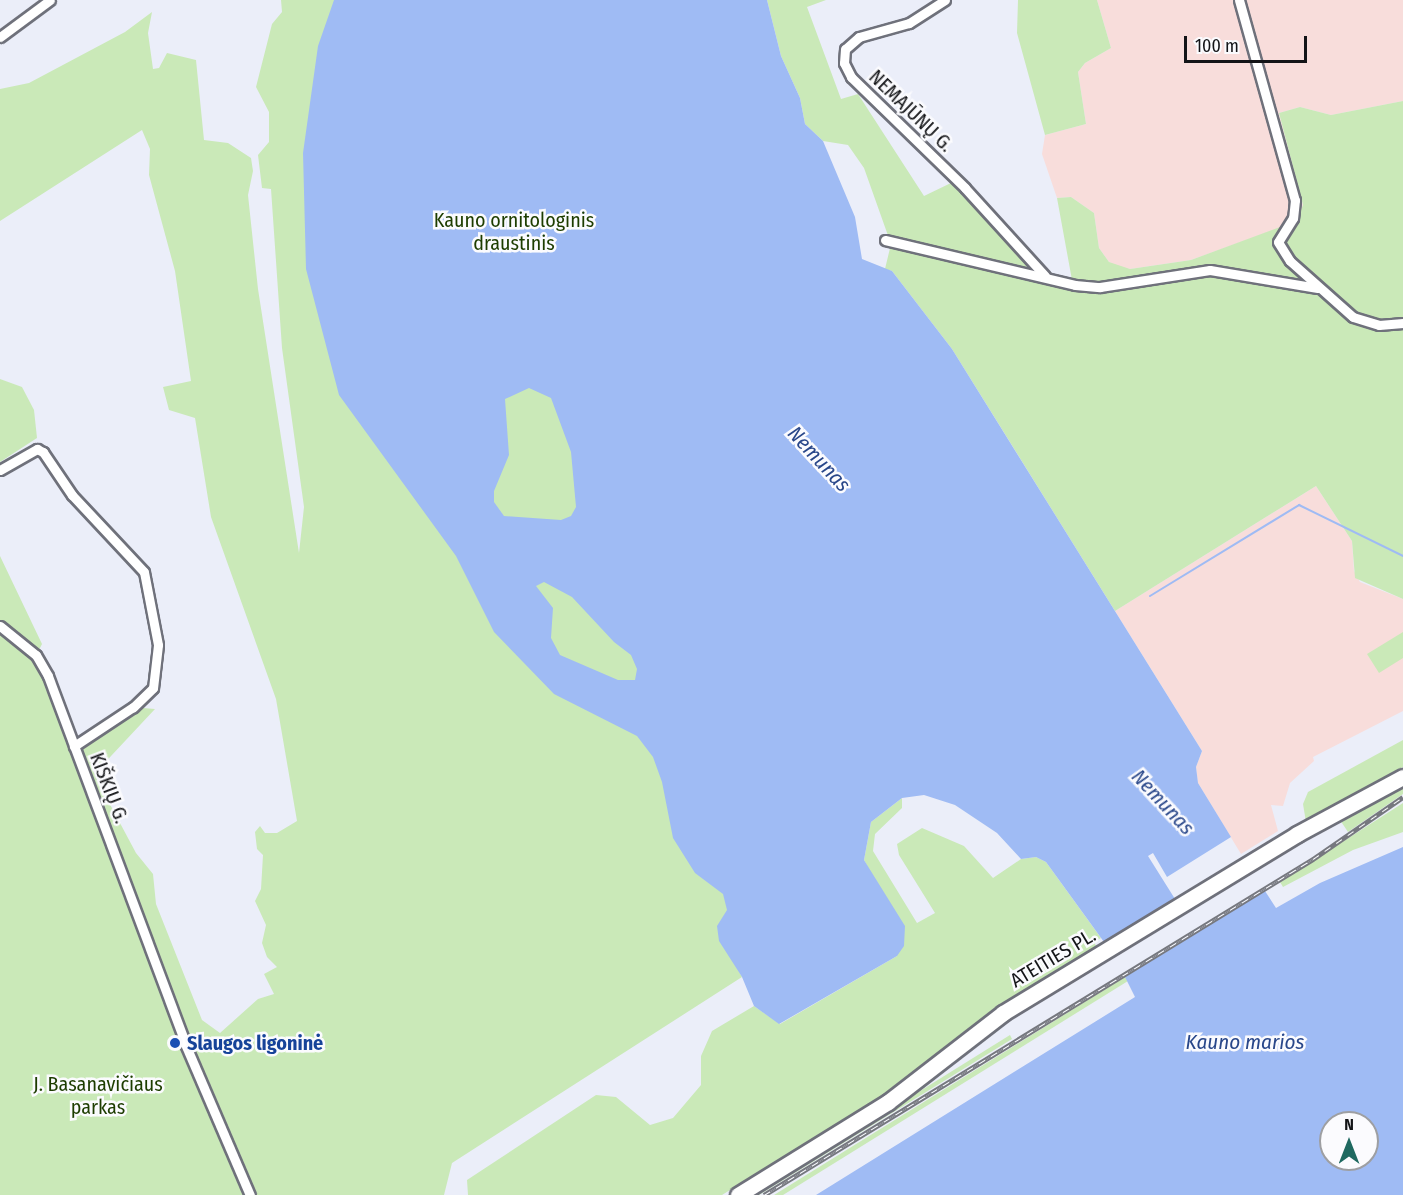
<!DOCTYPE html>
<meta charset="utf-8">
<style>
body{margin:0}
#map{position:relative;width:1403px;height:1195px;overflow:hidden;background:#ebeef9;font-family:"Fira Sans Condensed",sans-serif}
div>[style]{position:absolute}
.industrial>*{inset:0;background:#f8dddb}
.green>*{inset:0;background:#cae9b8}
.water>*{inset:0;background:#9fbbf4}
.stream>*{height:2px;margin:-1px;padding:0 1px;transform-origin:1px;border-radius:1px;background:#9fbbf4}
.roads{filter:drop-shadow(2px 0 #6f717b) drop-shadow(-2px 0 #6f717b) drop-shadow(0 2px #6f717b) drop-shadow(0 -2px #6f717b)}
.street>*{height:9px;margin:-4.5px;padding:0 4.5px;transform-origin:4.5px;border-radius:4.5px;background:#fff}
.primary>*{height:15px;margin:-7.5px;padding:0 7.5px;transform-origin:7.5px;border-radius:7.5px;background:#fff}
.rail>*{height:4.5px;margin-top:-2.25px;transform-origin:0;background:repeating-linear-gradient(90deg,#fbfbfe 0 7px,#76787f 0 14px);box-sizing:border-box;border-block:2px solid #76787f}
.dots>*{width:16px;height:16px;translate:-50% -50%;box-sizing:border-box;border:3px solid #fbfbfe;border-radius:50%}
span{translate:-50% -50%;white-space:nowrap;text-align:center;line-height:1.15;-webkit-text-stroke:5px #fbfbfe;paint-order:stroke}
.street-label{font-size:20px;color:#131417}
.park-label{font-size:20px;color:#1d3d00}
.transit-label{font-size:20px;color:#164399;font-weight:700}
.left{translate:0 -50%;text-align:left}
.water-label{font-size:21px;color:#29478a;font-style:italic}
.north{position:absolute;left:1319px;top:1111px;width:60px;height:60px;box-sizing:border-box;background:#fbfbfe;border:2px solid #9e9fa2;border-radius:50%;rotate:0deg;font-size:16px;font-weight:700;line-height:24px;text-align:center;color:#131417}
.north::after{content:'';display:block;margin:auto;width:21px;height:27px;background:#1f6960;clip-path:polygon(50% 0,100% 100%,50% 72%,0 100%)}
.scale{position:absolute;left:1184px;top:36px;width:123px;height:27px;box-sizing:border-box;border:3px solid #131417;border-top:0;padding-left:8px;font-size:18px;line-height:21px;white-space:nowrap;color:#131417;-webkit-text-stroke:4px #fbfbfe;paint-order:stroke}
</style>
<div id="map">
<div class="industrial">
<div style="clip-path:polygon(1097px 0,1403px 0,1403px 101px,1331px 115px,1300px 107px,1279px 113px,1303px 205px,1296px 222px,1191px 260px,1130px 269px,1119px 267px,1109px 262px,1099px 248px,1094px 213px,1071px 197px,1057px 198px,1042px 154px,1045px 135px,1086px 124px,1078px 72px,1085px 63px,1111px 48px)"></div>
<div style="clip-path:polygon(1316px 486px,1352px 541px,1354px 571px,1360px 582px,1403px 599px,1403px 711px,1313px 757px,1314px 761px,1290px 783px,1283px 806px,1271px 805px,1278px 831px,1241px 854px,1198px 783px,1196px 767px,1202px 751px,1115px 611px)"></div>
</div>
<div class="green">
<div style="clip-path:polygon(281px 0,748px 0,737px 968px,742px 977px,452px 1163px,444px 1195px,256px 1195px,209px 1082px,202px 1074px,78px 748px,143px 708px,155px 709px,97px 771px,97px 780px,136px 853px,153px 874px,156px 904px,202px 1020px,220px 1033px,258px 999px,274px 994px,264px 974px,277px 967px,267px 957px,262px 943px,266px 925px,255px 901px,261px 889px,263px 855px,257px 849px,255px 832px,260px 826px,265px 833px,277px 833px,297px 821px,276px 699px,211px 517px,195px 418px,169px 410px,163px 387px,191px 381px,175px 271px,149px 175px,150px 149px,142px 130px,0 221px,0 89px,29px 83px,125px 32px,152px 12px,148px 33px,153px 69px,159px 68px,167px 53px,196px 60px,204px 140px,228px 143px,251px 158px,253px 171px,248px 195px,258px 289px,299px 553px,304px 507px,282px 348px,271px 189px,262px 188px,258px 155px,269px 142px,269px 112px,256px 87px,272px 24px,282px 12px)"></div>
<div style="clip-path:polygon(767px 0,826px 0,807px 7px,841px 99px,858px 94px,924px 196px,953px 182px,1045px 282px,1074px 291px,1057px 198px,1071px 197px,1094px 213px,1099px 248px,1109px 262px,1130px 269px,1191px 260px,1296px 221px,1303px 205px,1279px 113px,1300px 107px,1331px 115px,1403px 101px,1403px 599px,1355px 578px,1352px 541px,1316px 486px,1115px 611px,952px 349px,892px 271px,885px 269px,891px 244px,864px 168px,848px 145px,823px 141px,805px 124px,800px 98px,781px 56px)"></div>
<div style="clip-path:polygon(1018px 0,1097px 0,1111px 48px,1085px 63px,1078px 72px,1086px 124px,1045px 135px,1017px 33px)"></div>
<div style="clip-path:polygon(0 379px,22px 387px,34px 410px,37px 438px,0 462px)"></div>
<div style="clip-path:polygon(0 556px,42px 644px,38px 652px,49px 688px,178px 1033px,243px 1195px,0 1195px)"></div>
<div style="clip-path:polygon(1403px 632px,1403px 658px,1379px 673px,1367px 654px)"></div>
<div style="clip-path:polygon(1403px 740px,1403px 767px,1306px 822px,1303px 804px,1308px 792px)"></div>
<div style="clip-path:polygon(1403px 785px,1403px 794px,1348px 832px,1340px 820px)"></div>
<div style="clip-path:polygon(902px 798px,902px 808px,875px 834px,873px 851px,917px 923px,935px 913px,899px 855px,897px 844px,922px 828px,964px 846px,993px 878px,1021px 859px,1036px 857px,1046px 862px,1101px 938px,1094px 942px,1097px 948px,976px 1023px,888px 1092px,722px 1195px,468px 1195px,467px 1180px,596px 1095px,616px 1097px,650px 1125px,673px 1118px,701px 1085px,701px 1056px,712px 1031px,754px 1006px,780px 1024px,897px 956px,874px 879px,864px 860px,871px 822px)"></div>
<div style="clip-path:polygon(1403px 803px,1403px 832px,1353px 850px,1283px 887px,1280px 882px)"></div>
<div style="clip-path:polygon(1125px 977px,1128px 981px,783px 1195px,774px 1195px)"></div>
<div style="clip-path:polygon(1010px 1035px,1012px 1039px,759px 1195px,753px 1195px)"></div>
</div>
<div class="water">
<div style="clip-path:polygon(evenodd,334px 0,767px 0,781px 56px,800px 98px,805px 124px,823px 141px,855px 217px,862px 259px,892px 271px,952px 349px,1202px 751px,1196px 767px,1198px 783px,1231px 837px,1167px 877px,1153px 853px,1148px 856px,1175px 899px,1104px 942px,1046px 862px,1036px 857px,1021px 859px,997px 833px,955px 805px,924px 795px,902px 798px,871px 822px,864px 860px,905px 926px,904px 946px,897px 956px,779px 1024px,754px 1006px,742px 977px,719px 941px,717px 926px,727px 910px,723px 894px,695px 873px,673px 838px,662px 782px,653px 757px,637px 736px,554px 694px,494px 632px,456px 556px,339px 395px,306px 269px,303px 153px,318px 46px,334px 0,529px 388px,551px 398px,571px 452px,576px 507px,571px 516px,561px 520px,504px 516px,494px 502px,494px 491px,509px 455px,505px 399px,529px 388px,334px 0,544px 582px,572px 597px,614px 642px,631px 655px,637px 669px,635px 680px,618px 680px,560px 655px,551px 638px,553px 608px,536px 586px,544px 582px)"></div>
<div style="clip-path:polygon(evenodd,1403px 847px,1403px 1195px,816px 1195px,1135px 997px,1125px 977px,1265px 891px,1276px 908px,1320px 883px,1403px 847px,1331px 1123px,1367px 1123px,1367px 1159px,1331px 1159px,1331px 1123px)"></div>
</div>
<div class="stream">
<div style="left:1150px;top:596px;width:175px;rotate:-31.4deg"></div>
<div style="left:1299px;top:505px;width:116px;rotate:26.1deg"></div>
</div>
<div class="roads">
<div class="street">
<div style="left:945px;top:0;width:43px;rotate:147.4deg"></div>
<div style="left:909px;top:23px;width:52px;rotate:164.4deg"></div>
<div style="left:859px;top:37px;width:18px;rotate:139deg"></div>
<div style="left:845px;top:49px;width:14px;rotate:94deg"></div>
<div style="left:844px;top:63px;width:16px;rotate:63deg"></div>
<div style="left:851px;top:77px;width:159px;rotate:44.2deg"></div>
<div style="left:965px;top:188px;width:119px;rotate:47.7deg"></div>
<div style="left:1239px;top:0;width:208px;rotate:74.4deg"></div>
<div style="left:1295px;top:200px;width:18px;rotate:96deg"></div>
<div style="left:1293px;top:218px;width:28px;rotate:122deg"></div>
<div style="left:1278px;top:242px;width:22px;rotate:58deg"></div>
<div style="left:1290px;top:261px;width:84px;rotate:41.6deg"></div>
<div style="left:1353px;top:317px;width:27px;rotate:17deg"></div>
<div style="left:1379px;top:325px;width:24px;rotate:-5deg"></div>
<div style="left:0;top:37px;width:62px;rotate:-36.5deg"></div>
<div style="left:885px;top:240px;width:195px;rotate:13.3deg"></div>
<div style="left:1075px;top:285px;width:25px;rotate:5deg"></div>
<div style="left:1100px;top:287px;width:111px;rotate:-8.8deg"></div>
<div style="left:1210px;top:270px;width:109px;rotate:9.5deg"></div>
<div style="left:0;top:470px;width:43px;rotate:-29.6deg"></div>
<div style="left:37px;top:449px;width:7px;rotate:27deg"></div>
<div style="left:43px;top:452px;width:52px;rotate:56deg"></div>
<div style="left:72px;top:495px;width:105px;rotate:46.9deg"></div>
<div style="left:144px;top:572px;width:74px;rotate:79.1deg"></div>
<div style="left:158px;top:645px;width:43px;rotate:96.6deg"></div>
<div style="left:153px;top:688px;width:28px;rotate:136deg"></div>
<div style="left:133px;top:707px;width:71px;rotate:146.5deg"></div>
<div style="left:0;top:626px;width:46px;rotate:38.9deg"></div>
<div style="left:36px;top:655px;width:24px;rotate:60deg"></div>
<div style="left:48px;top:676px;width:395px;rotate:69.5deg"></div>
<div style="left:186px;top:1046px;width:162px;rotate:66.8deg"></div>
</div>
<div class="primary">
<div style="left:738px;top:1195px;width:176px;rotate:-31.8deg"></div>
<div style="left:888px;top:1102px;width:145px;rotate:-37.7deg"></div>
<div style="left:1003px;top:1013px;width:344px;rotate:-31.3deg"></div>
<div style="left:1297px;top:834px;width:120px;rotate:-28.3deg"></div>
</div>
</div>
<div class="rail">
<div style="left:764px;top:1195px;width:644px;rotate:-31.47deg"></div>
<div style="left:1313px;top:859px;width:109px;rotate:-34.6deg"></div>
</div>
<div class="dots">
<div style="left:175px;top:1043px;background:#1a4fb4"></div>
</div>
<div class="street-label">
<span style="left:911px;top:111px;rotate:44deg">NEMAJŪNŲ G.</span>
<span style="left:109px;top:788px;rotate:69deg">KIŠKIŲ G.</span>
<span style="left:1053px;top:958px;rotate:-31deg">ATEITIES PL.</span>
</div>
<div class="park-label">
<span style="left:514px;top:232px">Kauno ornitologinis<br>draustinis</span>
<span style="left:98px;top:1096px">J. Basanavičiaus<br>parkas</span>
</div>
<div class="transit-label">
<span class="left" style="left:187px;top:1043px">Slaugos ligoninė</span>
</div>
<div class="water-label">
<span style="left:819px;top:459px;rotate:47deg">Nemunas</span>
<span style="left:1163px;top:802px;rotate:47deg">Nemunas</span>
<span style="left:1245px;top:1042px">Kauno marios</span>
</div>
<div class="north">N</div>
<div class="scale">100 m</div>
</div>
